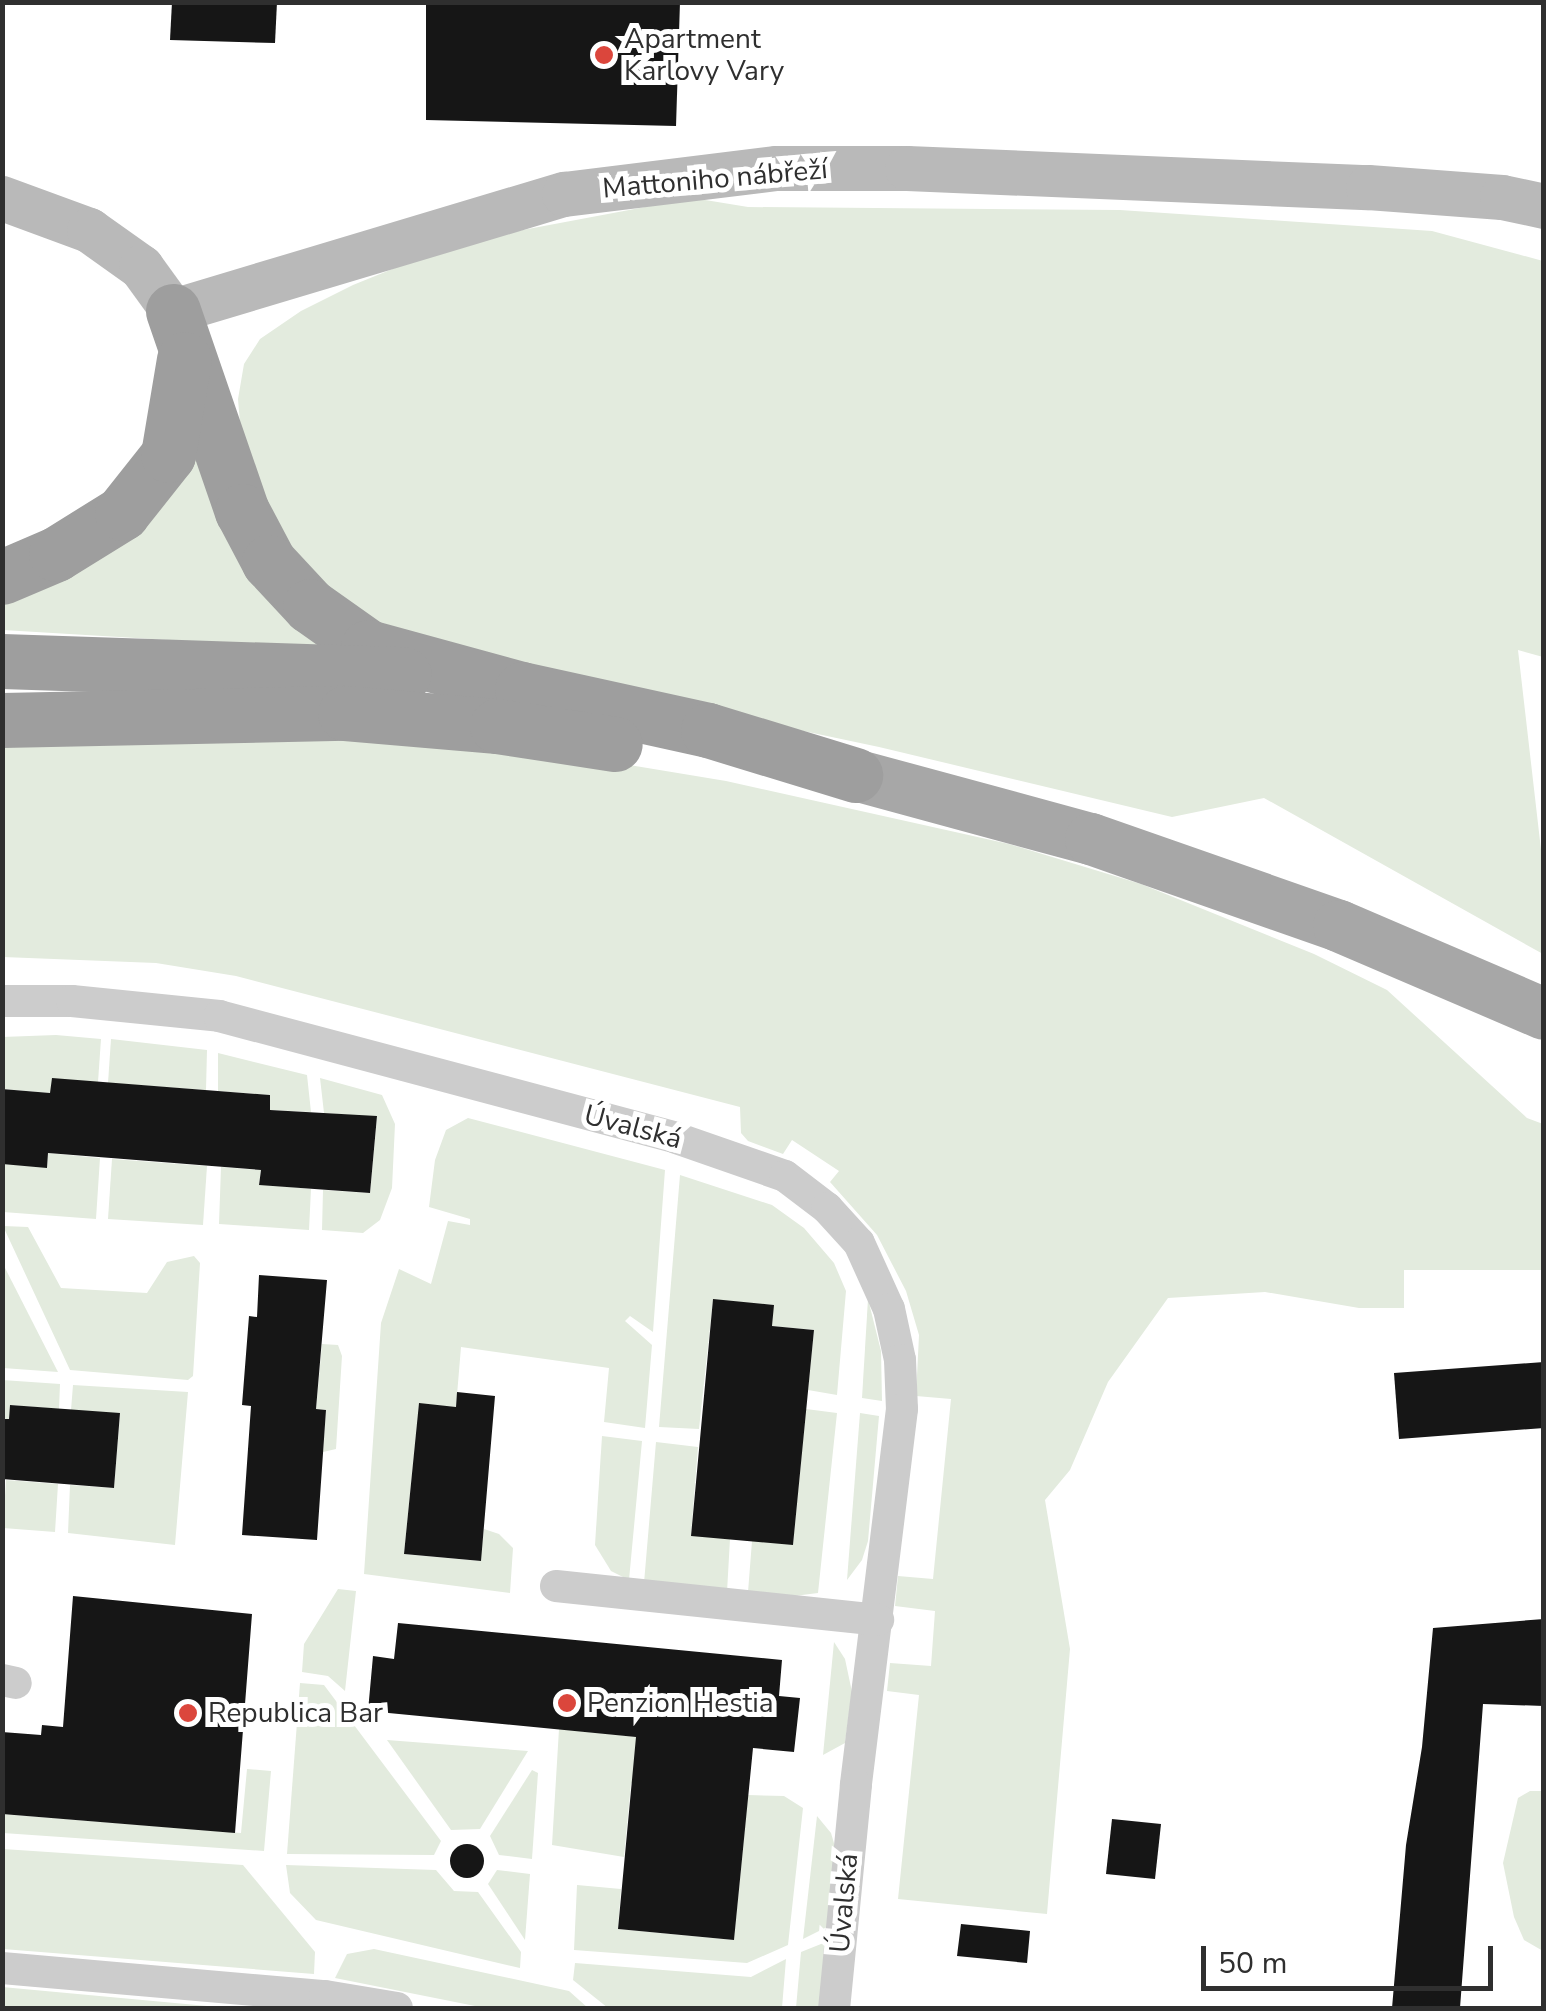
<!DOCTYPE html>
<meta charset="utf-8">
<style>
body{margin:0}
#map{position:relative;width:1546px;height:2011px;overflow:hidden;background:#fff;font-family:"Nunito Sans",sans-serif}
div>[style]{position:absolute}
.green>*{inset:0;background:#e3ebde}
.building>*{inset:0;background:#161616}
.round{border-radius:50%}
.minor>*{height:32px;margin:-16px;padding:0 16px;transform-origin:16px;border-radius:16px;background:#ccc}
.secondary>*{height:45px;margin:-22.5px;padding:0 22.5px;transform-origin:22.5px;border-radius:22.5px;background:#b9b9b9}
.primary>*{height:52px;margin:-26px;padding:0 26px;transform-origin:26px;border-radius:26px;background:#a7a7a7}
.trunk>*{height:55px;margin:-27.5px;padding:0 27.5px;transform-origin:27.5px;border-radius:27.5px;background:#9e9e9e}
.dots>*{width:28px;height:28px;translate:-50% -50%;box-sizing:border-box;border:5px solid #fff;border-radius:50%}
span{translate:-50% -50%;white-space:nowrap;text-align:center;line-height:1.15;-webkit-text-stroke:10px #fff;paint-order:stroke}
.poi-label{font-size:28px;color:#2f2f2f}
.left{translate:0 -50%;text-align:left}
.street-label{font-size:28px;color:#2f2f2f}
.frame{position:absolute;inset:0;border:5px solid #2f2f2f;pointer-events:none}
.scale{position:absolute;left:1201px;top:1946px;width:292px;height:45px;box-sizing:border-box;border:5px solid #2f2f2f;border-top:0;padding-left:12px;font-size:30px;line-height:35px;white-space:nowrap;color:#2f2f2f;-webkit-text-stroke:8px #fff;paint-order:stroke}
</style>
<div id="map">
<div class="green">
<div style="clip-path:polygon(693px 198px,748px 207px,1120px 210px,1432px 231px,1543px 261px,1543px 657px,1518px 650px,1543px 867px,1543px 954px,1264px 798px,1172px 817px,879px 747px,465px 659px,349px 610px,284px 547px,242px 447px,238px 399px,244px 364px,260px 339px,301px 311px,353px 285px,459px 242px)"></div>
<div style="clip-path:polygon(193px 447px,318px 634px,317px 649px,3px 630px,3px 600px)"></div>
<div style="clip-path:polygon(301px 736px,575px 756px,726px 781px,1009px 844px,1141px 884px,1314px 954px,1387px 990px,1527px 1118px,1543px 1124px,1543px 1270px,1404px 1270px,1404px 1308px,1359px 1308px,1265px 1292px,1168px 1298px,1108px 1382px,1070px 1470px,1045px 1500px,1070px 1649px,1047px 1914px,898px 1899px,919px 1695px,887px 1691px,890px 1663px,931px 1666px,935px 1611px,895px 1606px,898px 1576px,933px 1579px,951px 1399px,916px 1396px,919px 1335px,906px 1291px,877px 1235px,830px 1182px,839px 1171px,792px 1140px,783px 1154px,748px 1141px,741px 1133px,740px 1107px,236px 976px,156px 963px,3px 957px,3px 745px)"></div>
<div style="clip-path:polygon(56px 1035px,101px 1039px,98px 1082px,50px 1093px,3px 1089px,2px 1037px)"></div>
<div style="clip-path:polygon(111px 1039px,207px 1050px,206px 1090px,108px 1083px)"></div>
<div style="clip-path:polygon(218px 1053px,307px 1075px,311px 1112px,269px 1110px,270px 1095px,218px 1091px)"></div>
<div style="clip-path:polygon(320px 1078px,382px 1095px,395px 1124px,392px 1188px,380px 1220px,363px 1233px,322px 1230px,323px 1190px,370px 1193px,377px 1117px,324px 1113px)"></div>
<div style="clip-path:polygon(468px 1118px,665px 1170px,653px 1332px,630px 1316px,625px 1321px,652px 1345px,645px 1428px,604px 1422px,609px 1368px,461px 1347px,456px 1407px,419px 1404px,404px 1554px,480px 1561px,484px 1529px,499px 1534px,513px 1548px,510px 1593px,364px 1574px,381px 1323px,399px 1269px,431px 1284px,448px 1221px,470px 1225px,470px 1219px,429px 1207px,435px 1160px,446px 1130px)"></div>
<div style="clip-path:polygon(48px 1153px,100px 1158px,96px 1219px,3px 1212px,3px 1164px,47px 1167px)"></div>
<div style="clip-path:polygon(112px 1159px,207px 1166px,203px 1225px,108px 1219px)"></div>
<div style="clip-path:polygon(221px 1167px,261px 1170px,259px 1184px,311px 1189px,309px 1230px,219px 1224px)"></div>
<div style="clip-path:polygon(680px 1175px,772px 1205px,804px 1228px,834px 1263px,846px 1291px,837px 1395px,808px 1390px,814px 1330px,772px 1326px,773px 1305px,713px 1300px,699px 1429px,659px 1427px)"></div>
<div style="clip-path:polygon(3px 1226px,28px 1227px,61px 1288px,147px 1293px,167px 1262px,194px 1256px,200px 1263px,193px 1376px,188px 1380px,70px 1370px)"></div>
<div style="clip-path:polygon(3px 1264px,58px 1372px,3px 1368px)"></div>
<div style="clip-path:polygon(868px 1299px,881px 1351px,882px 1401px,862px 1398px)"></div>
<div style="clip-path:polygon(322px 1344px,338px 1345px,342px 1356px,336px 1449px,323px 1452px,326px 1410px,316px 1409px)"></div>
<div style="clip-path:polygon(2px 1380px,60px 1384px,59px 1409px,11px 1405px,9px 1419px,3px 1419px)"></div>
<div style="clip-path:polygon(73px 1385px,188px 1392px,175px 1545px,68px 1533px,70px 1485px,114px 1488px,120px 1414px,71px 1410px)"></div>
<div style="clip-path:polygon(806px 1409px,837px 1413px,818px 1593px,794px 1596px,748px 1592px,752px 1541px,793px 1544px)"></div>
<div style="clip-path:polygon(860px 1413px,879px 1416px,868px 1541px,862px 1560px,847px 1580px)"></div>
<div style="clip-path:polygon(602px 1436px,642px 1441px,629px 1580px,611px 1571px,595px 1545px)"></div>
<div style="clip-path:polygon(656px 1442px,698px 1447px,691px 1535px,730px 1539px,727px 1592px,644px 1583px)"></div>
<div style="clip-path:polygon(6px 1480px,58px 1484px,55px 1532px,3px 1528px)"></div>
<div style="clip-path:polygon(338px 1589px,356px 1591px,345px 1691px,328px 1676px,302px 1672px,304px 1644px)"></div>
<div style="clip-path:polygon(834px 1642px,845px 1659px,852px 1692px,845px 1743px,823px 1755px)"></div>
<div style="clip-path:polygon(300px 1683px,324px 1685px,441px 1841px,434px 1855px,287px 1854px)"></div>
<div style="clip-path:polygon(559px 1729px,668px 1740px,631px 1784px,624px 1857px,552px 1845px)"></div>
<div style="clip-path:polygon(387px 1740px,528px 1751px,480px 1829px,451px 1830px)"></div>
<div style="clip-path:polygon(247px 1769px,271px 1771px,264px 1851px,3px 1833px,2px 1814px,241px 1833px)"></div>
<div style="clip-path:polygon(532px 1770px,538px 1773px,532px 1859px,499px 1855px,490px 1836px)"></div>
<div style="clip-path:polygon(1530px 1791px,1543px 1791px,1543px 1951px,1524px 1940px,1514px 1917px,1503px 1863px,1518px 1798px)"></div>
<div style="clip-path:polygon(748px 1795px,784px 1796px,803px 1808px,788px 1945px,747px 1963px,574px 1950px,577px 1885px,621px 1889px,618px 1929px,734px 1940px)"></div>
<div style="clip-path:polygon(817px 1816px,831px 1833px,836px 1850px,829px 1926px,803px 1939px)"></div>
<div style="clip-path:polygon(3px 1849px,243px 1865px,315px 1952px,314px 1974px,3px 1949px)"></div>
<div style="clip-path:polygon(286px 1865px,436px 1870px,454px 1891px,478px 1892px,521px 1952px,520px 1968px,316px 1920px,290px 1893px)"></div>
<div style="clip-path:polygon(497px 1870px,530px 1874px,525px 1940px,488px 1884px)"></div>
<div style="clip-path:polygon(826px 1942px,819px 2008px,796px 2008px,801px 1952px)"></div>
<div style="clip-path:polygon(374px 1949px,569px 1991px,588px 2008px,485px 2008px,335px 1978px,347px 1954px)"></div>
<div style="clip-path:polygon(786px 1959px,782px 2008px,608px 2008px,573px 1980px,575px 1963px,751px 1977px)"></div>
<div style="clip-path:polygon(2px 1987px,218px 2007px,219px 2008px,3px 2008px)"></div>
</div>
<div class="building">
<div style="clip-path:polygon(172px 2px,277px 2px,275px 43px,170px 40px)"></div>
<div style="clip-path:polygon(426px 2px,680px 2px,676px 126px,426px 120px)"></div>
<div style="clip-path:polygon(52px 1078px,270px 1095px,270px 1110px,377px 1116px,370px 1193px,259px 1185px,261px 1170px,48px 1153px,47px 1168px,2px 1164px,2px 1089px,50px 1093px)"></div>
<div style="clip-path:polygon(259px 1275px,327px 1280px,316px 1409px,326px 1410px,317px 1540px,242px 1535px,251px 1406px,242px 1405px,249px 1316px,257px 1317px)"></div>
<div style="clip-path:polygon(713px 1299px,774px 1305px,772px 1326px,814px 1330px,793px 1545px,691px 1536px)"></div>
<div style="clip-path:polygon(1544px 1362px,1544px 1428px,1399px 1439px,1394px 1373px)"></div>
<div style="clip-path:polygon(457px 1392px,495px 1396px,481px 1561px,404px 1554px,419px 1403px,456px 1407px)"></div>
<div style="clip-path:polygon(10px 1405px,120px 1413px,114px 1488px,2px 1479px,2px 1419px,9px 1419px)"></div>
<div style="clip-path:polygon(73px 1596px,252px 1614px,235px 1833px,2px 1814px,2px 1732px,41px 1735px,42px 1725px,63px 1727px)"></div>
<div style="clip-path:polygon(1544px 1619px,1544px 1706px,1483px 1704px,1460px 2008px,1392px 2008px,1406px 1845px,1422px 1747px,1433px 1628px)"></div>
<div style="clip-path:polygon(398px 1623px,782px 1660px,779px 1696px,800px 1698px,794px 1752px,753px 1748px,734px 1940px,618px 1929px,636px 1737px,368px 1711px,373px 1656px,394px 1659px)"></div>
<div style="clip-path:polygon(1112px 1819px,1161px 1824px,1155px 1879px,1106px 1874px)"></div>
<div class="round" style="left:450px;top:1844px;width:34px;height:34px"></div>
<div style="clip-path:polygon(961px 1924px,1030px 1931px,1027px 1963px,957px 1956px)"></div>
</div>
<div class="minor">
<div style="left:2px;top:1001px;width:70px"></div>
<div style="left:72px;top:1001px;width:148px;rotate:5.8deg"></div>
<div style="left:219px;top:1016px;width:473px;rotate:14.9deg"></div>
<div style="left:676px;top:1138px;width:115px;rotate:19.2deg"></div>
<div style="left:785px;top:1176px;width:53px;rotate:37.3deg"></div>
<div style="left:827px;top:1208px;width:47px;rotate:47.6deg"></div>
<div style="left:859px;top:1243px;width:72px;rotate:65.6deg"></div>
<div style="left:889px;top:1309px;width:52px;rotate:77.8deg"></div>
<div style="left:900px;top:1360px;width:49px;rotate:87.7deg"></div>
<div style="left:902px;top:1409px;width:379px;rotate:97deg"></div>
<div style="left:856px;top:1785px;width:224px;rotate:95.6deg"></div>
<div style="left:556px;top:1586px;width:324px;rotate:6deg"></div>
<div style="left:2px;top:1680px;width:14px;rotate:12deg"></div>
<div style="left:2px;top:1968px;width:324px;rotate:5deg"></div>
<div style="left:325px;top:1996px;width:73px;rotate:9.5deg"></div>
</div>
<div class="secondary">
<div style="left:2px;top:198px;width:93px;rotate:20.2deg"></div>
<div style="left:89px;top:230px;width:64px;rotate:35.4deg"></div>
<div style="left:141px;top:267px;width:54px;rotate:54deg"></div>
<div style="left:173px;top:311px;width:408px;rotate:-16.7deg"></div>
<div style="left:564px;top:194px;width:214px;rotate:-7deg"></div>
<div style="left:776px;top:168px;width:131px"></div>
<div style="left:907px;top:168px;width:461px;rotate:2.4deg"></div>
<div style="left:1368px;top:187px;width:134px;rotate:4.3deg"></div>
<div style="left:1502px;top:197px;width:43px;rotate:12.1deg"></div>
</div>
<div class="primary">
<div style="left:855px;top:775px;width:245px;rotate:15.2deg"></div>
<div style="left:1091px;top:839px;width:263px;rotate:19.3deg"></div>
<div style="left:1339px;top:926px;width:223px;rotate:23.2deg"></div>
</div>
<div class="trunk">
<div style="left:173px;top:311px;width:212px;rotate:71deg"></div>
<div style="left:242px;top:511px;width:58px;rotate:62.1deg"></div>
<div style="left:269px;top:562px;width:60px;rotate:47deg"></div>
<div style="left:310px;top:606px;width:71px;rotate:35.3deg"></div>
<div style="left:368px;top:647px;width:160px;rotate:15.3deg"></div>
<div style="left:522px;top:689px;width:190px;rotate:12.4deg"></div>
<div style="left:708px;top:730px;width:154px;rotate:17deg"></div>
<div style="left:2px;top:577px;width:59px;rotate:-23.1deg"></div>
<div style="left:56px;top:554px;width:78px;rotate:-31.8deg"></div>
<div style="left:122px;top:513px;width:74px;rotate:-51.6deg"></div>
<div style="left:168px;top:455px;width:97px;rotate:-80.5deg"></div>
<div style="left:2px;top:661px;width:402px;rotate:1.9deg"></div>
<div style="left:2px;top:720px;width:343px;rotate:-1.2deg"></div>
<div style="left:345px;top:713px;width:153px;rotate:4.9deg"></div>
<div style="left:497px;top:726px;width:119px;rotate:8.7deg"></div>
</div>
<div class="dots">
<div style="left:604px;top:55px;background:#db463c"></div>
<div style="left:567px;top:1703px;background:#db463c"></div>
<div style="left:188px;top:1713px;background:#db463c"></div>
</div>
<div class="poi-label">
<span class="left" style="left:624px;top:55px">Apartment<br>Karlovy Vary</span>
<span class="left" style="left:587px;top:1703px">Penzion Hestia</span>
<span class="left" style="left:208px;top:1713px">Republica Bar</span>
</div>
<div class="street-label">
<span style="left:715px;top:179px;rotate:-5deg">Mattoniho nábřeží</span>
<span style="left:633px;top:1127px;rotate:15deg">Úvalská</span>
<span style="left:844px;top:1903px;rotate:-85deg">Úvalská</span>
</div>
<div class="frame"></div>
<div class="scale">50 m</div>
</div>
